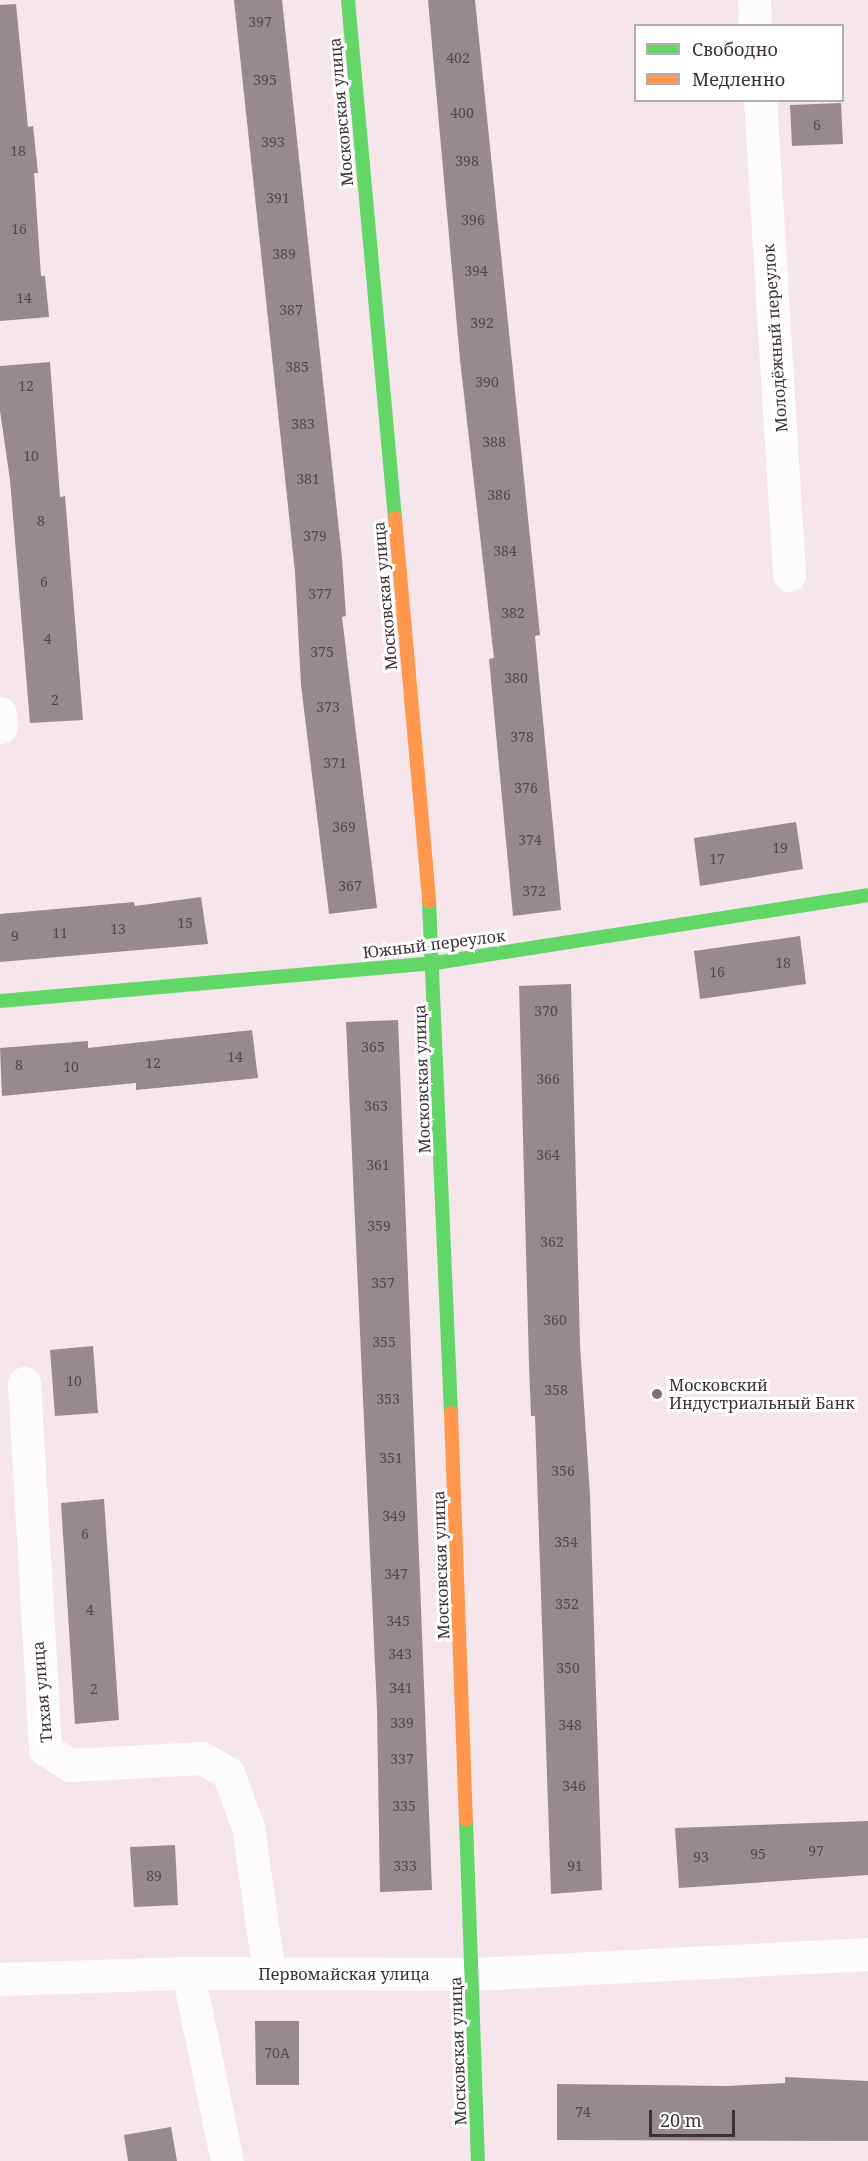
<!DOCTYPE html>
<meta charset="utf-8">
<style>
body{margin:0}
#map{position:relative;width:868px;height:2161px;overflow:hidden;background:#f6e5eb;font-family:"Noto Serif",serif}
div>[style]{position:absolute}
.building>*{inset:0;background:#978a8c}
.street>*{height:33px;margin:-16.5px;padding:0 16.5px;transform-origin:16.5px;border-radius:16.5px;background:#fefbfc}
.fast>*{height:14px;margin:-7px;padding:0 7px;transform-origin:7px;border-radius:7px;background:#63d668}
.slow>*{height:14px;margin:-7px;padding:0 7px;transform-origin:7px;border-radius:7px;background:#ff974d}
.dots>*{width:16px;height:16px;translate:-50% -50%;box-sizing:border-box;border:3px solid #fff;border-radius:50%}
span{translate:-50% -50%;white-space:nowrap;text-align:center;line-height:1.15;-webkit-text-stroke:6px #fff;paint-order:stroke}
.number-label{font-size:14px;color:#54484c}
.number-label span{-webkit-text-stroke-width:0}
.street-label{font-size:16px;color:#3e3236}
.poi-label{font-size:16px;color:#3e3236}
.left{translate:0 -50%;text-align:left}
.legend{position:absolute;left:634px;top:24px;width:210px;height:78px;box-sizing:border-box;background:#fff;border:2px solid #b2adaf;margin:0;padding:8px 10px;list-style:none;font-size:18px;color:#3e3236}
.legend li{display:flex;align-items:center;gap:12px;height:30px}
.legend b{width:30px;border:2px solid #b2adaf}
.scale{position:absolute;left:649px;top:2110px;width:86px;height:27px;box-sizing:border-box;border:3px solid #3e3236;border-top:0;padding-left:8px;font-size:18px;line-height:21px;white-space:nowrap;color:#3e3236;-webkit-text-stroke:4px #fff;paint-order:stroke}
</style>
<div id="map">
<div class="building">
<div style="clip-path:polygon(234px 0,282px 0,342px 558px,346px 616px,342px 617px,377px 908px,329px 914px,301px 685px,295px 572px)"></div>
<div style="clip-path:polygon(428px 0,475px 0,540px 635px,535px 636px,561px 910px,513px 916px,489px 659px,494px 658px,460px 360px)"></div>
<div style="clip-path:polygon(16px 4px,28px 127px,33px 126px,38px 173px,34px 173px,41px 276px,45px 276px,49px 317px,0 321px,0 5px)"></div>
<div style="clip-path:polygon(841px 103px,843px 144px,792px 146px,790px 105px)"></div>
<div style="clip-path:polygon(50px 362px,60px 497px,65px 496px,83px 720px,30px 723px,10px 480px,0 411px,0 366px)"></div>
<div style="clip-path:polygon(796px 822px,803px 869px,700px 886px,694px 838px)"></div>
<div style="clip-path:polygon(201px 897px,208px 944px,0 962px,0 914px,134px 902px,135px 906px)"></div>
<div style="clip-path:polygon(800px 936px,806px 984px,700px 999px,694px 951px)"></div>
<div style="clip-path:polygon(571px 984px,580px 1345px,590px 1495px,602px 1890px,551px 1894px,535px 1416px,531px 1416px,529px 1365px,519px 986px)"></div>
<div style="clip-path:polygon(398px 1020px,432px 1890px,380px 1892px,377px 1709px,346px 1022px)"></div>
<div style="clip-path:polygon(252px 1030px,258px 1078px,136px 1090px,136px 1083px,2px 1096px,0 1048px,88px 1041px,88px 1048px)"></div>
<div style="clip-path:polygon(93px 1346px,98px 1413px,55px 1416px,50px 1350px)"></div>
<div style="clip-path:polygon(104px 1499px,119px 1720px,75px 1724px,61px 1503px)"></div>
<div style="clip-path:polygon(868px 1821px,868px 1875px,679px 1888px,675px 1828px)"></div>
<div style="clip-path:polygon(175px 1845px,178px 1905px,134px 1907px,130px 1847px)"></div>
<div style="clip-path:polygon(255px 2021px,299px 2021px,299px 2085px,256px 2085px)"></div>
<div style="clip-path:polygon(785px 2077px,868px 2081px,868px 2141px,557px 2140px,557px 2084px,728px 2086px,785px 2083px)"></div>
<div style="clip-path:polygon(171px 2127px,177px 2161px,128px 2161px,124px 2135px)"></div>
</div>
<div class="street">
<div style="left:754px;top:0;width:26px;rotate:88deg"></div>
<div style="left:760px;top:100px;width:476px;rotate:86.5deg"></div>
<div style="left:0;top:713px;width:14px;rotate:86deg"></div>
<div style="left:24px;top:1383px;width:367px;rotate:86.7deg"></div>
<div style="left:45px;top:1749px;width:30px;rotate:33deg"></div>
<div style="left:70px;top:1765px;width:132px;rotate:-3deg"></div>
<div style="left:202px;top:1758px;width:30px;rotate:30deg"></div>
<div style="left:228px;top:1773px;width:58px;rotate:69.7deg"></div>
<div style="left:248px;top:1827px;width:148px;rotate:81.8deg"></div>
<div style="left:188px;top:1973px;width:192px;rotate:78.3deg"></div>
<div style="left:0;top:1979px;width:188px;rotate:-1.8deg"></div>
<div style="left:188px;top:1973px;width:285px;rotate:0.2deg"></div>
<div style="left:473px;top:1974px;width:396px;rotate:-2.9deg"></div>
</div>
<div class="fast">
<div style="left:348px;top:0;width:520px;rotate:84.82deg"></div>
<div style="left:429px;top:901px;width:512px;rotate:87.54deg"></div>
<div style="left:0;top:1001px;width:437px;rotate:-5deg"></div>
<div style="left:435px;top:963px;width:438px;rotate:-8.9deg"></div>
<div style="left:466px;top:1820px;width:341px;rotate:88deg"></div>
</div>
<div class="slow">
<div style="left:395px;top:518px;width:385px;rotate:84.9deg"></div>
<div style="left:451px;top:1413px;width:407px;rotate:87.9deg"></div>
</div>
<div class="dots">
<div style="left:657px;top:1394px;background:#7e7175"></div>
</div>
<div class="number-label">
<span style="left:260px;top:22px">397</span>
<span style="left:458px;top:58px">402</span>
<span style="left:265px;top:80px">395</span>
<span style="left:462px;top:113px">400</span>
<span style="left:817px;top:125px">6</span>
<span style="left:273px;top:142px">393</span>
<span style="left:18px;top:151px">18</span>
<span style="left:467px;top:161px">398</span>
<span style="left:278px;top:198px">391</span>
<span style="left:473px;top:220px">396</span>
<span style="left:19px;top:229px">16</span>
<span style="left:284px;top:254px">389</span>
<span style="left:476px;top:271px">394</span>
<span style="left:24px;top:298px">14</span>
<span style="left:291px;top:310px">387</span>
<span style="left:482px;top:323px">392</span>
<span style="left:297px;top:367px">385</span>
<span style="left:487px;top:382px">390</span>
<span style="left:26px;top:386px">12</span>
<span style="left:303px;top:424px">383</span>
<span style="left:494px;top:442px">388</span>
<span style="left:31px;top:456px">10</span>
<span style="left:308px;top:479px">381</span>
<span style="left:499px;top:495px">386</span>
<span style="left:41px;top:521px">8</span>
<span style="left:315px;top:536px">379</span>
<span style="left:505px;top:551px">384</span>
<span style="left:44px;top:582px">6</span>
<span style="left:320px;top:594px">377</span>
<span style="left:513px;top:613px">382</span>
<span style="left:48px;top:639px">4</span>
<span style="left:322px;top:652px">375</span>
<span style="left:516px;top:678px">380</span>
<span style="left:55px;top:700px">2</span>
<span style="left:328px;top:707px">373</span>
<span style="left:522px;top:737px">378</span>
<span style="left:335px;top:763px">371</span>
<span style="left:526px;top:788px">376</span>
<span style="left:344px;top:827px">369</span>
<span style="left:530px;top:840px">374</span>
<span style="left:780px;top:848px">19</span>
<span style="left:717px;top:859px">17</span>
<span style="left:350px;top:886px">367</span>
<span style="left:534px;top:891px">372</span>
<span style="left:185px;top:923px">15</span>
<span style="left:118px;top:929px">13</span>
<span style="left:60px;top:933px">11</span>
<span style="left:15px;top:936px">9</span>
<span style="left:783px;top:963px">18</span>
<span style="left:717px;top:972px">16</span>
<span style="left:546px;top:1011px">370</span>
<span style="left:373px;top:1047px">365</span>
<span style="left:235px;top:1057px">14</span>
<span style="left:153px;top:1063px">12</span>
<span style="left:19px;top:1065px">8</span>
<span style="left:71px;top:1067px">10</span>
<span style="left:548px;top:1079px">366</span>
<span style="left:376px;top:1106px">363</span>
<span style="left:548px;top:1155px">364</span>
<span style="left:378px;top:1165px">361</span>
<span style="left:379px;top:1226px">359</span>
<span style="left:552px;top:1242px">362</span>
<span style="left:383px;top:1283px">357</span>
<span style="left:555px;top:1320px">360</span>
<span style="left:384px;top:1342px">355</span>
<span style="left:74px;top:1381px">10</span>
<span style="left:556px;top:1390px">358</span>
<span style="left:388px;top:1399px">353</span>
<span style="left:391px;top:1458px">351</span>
<span style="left:563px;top:1471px">356</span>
<span style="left:394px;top:1516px">349</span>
<span style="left:85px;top:1534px">6</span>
<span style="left:566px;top:1542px">354</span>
<span style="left:396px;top:1574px">347</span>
<span style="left:567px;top:1604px">352</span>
<span style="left:90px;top:1610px">4</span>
<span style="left:398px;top:1621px">345</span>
<span style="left:400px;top:1654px">343</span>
<span style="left:568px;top:1668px">350</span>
<span style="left:401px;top:1688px">341</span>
<span style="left:94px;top:1689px">2</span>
<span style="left:402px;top:1723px">339</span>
<span style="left:570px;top:1725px">348</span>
<span style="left:402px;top:1759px">337</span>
<span style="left:574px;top:1786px">346</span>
<span style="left:404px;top:1806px">335</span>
<span style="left:816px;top:1851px">97</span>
<span style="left:758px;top:1854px">95</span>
<span style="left:701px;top:1857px">93</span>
<span style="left:405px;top:1866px">333</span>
<span style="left:575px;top:1866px">91</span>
<span style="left:154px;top:1876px">89</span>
<span style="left:277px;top:2053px">70А</span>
<span style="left:583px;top:2112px">74</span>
</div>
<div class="street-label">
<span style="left:341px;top:112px;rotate:-95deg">Московская улица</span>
<span style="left:775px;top:338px;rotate:-94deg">Молодёжный переулок</span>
<span style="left:385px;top:596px;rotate:-95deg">Московская улица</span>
<span style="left:434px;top:944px;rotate:-7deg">Южный переулок</span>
<span style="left:422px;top:1079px;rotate:-92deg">Московская улица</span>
<span style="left:441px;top:1565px;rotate:-92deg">Московская улица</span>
<span style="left:42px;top:1692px;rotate:-95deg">Тихая улица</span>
<span style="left:344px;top:1974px">Первомайская улица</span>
<span style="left:458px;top:2051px;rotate:-92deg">Московская улица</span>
</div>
<div class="poi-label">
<span class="left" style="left:669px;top:1394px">Московский<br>Индустриальный Банк</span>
</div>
<ul class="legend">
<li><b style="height:8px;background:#63d668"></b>Свободно</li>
<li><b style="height:8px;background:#ff974d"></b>Медленно</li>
</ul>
<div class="scale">20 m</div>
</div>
